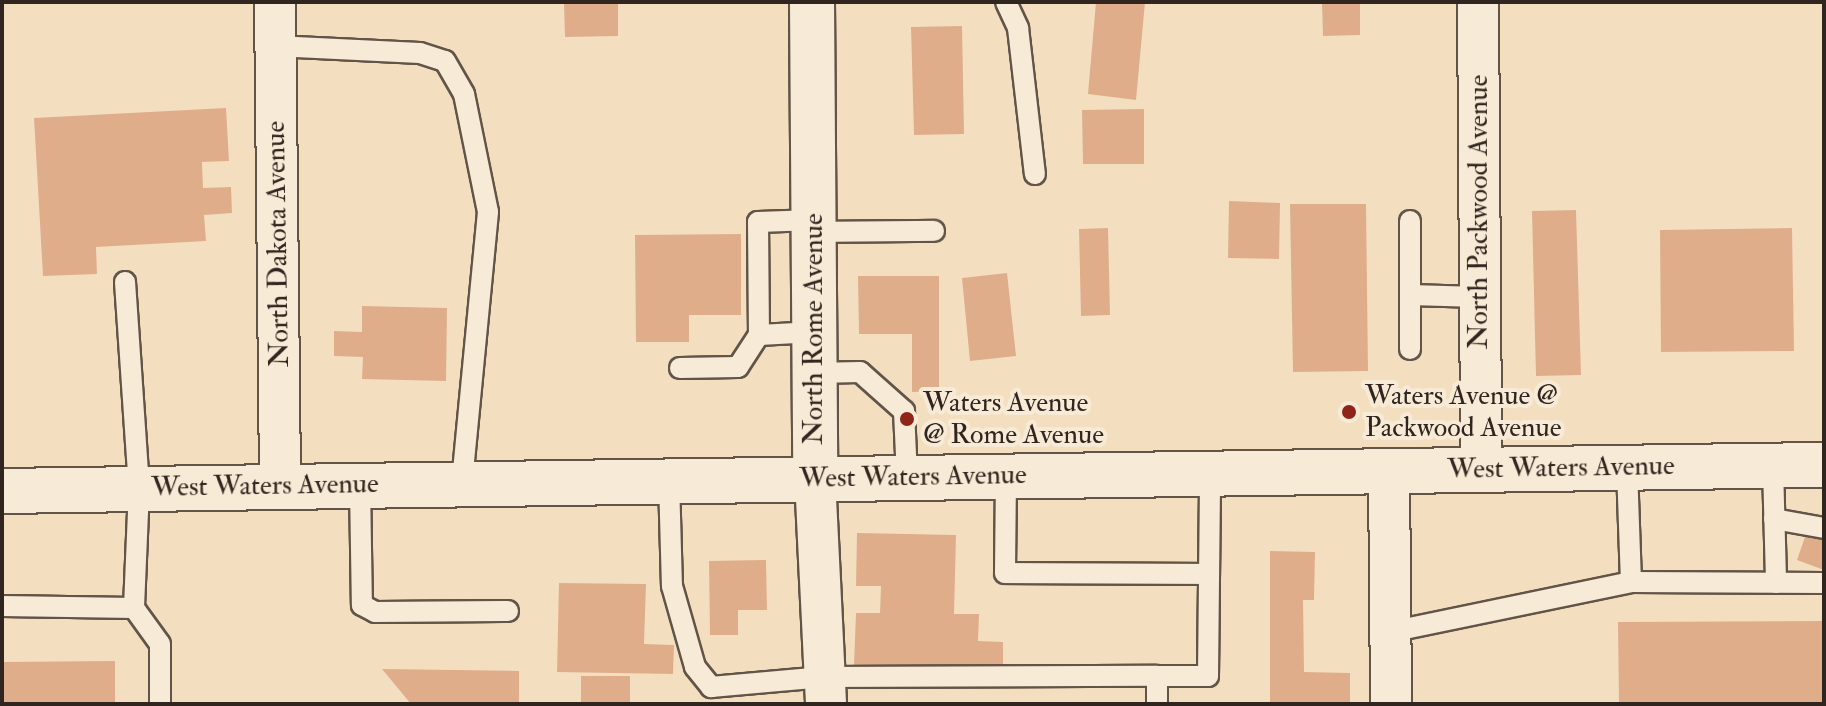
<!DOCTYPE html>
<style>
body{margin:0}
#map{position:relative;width:1826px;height:706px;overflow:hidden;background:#f3dfc0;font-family:"IM FELL Double Pica",serif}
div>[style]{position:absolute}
.building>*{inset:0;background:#e0ad8b}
.roads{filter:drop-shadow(2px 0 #625447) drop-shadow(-2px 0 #625447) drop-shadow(0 2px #625447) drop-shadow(0 -2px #625447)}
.service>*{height:20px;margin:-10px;padding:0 10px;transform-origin:10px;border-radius:10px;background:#f7ead6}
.minor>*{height:40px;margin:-20px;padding:0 20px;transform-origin:20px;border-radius:20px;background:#f7ead6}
.tertiary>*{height:44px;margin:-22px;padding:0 22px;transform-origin:22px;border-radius:22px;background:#f7ead6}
.secondary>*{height:44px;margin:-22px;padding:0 22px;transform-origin:22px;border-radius:22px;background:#f7ead6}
.dots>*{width:22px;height:22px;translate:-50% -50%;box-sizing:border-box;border:4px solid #f7ead6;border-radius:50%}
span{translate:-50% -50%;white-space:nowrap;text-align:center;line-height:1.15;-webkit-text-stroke:8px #f7ead6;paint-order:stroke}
.street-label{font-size:28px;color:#31261f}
.poi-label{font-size:28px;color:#31261f}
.left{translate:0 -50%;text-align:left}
.frame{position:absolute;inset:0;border:4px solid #31261f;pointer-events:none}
</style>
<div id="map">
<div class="building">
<div style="clip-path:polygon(564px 2px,618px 2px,618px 36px,565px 37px)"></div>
<div style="clip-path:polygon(1096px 2px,1145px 2px,1136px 100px,1088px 94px)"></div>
<div style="clip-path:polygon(1322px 2px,1360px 2px,1360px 35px,1323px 36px)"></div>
<div style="clip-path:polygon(962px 26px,964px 134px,914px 135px,911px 27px)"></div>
<div style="clip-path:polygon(226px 108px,229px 161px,202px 162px,203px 188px,231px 187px,232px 213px,204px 215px,206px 241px,96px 247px,97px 274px,43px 276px,34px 118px)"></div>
<div style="clip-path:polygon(1144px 109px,1144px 164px,1083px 164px,1082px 110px)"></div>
<div style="clip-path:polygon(1229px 201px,1280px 203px,1279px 259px,1228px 258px)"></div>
<div style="clip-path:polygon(1290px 204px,1366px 204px,1368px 371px,1293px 372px)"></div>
<div style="clip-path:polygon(1576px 210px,1581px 375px,1536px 376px,1532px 211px)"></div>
<div style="clip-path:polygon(1108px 228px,1110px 315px,1081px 316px,1079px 229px)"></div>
<div style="clip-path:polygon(1792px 228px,1794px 351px,1661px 352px,1660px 230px)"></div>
<div style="clip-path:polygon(741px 234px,741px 315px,689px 315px,689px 342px,636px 342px,635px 235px)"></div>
<div style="clip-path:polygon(1007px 273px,1016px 356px,970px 361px,962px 278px)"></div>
<div style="clip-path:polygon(858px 276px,939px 276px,939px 391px,912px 392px,912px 334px,859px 334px)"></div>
<div style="clip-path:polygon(362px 306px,447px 308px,446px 381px,362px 379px,363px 357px,334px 356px,334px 331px,362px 332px)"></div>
<div style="clip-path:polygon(1808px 528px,1824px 534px,1824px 570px,1797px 560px)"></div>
<div style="clip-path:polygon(857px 533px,956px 535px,954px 614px,979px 614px,978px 641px,1003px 642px,1003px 668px,854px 665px,856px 613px,880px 613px,881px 586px,856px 586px)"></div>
<div style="clip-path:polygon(1270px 551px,1315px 552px,1314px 600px,1303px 600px,1304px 672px,1350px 673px,1350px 704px,1270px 704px)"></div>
<div style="clip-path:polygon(766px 560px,767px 610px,738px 610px,738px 635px,710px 635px,709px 561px)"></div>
<div style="clip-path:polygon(559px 583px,646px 584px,644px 644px,674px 645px,673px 674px,557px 672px)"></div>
<div style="clip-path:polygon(1824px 621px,1824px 704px,1619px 704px,1618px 622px)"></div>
<div style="clip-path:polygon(115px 661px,115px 704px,2px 704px,2px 662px)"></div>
<div style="clip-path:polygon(382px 669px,519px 671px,519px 704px,411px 704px)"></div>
<div style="clip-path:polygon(581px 676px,630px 676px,630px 704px,581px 704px)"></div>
</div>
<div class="roads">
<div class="service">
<div style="left:1006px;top:2px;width:29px;rotate:65deg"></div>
<div style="left:1018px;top:28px;width:147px;rotate:83.4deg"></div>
<div style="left:275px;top:46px;width:145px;rotate:2.8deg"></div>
<div style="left:420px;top:53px;width:26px;rotate:18deg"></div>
<div style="left:445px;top:61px;width:38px;rotate:60deg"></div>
<div style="left:464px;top:94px;width:120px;rotate:78.5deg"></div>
<div style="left:488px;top:212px;width:272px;rotate:95.5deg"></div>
<div style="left:814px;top:220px;width:56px;rotate:178deg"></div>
<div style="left:758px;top:222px;width:113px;rotate:89.5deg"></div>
<div style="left:759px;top:335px;width:56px;rotate:-3.1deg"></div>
<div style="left:1410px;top:221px;width:128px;rotate:90deg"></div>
<div style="left:814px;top:232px;width:120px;rotate:-0.5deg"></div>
<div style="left:125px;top:282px;width:206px;rotate:86.1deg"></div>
<div style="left:139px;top:488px;width:120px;rotate:92.4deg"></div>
<div style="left:134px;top:608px;width:44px;rotate:54.2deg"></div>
<div style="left:160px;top:644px;width:60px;rotate:90deg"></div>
<div style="left:1410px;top:295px;width:69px;rotate:1.7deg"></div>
<div style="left:680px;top:368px;width:58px;rotate:-1deg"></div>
<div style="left:738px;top:367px;width:38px;rotate:-57deg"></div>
<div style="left:815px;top:373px;width:45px;rotate:-1.3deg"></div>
<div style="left:860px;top:372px;width:59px;rotate:41.6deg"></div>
<div style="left:904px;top:411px;width:66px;rotate:87.4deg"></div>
<div style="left:1773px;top:466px;width:117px;rotate:88.5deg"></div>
<div style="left:1627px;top:468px;width:114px;rotate:88deg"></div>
<div style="left:1631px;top:582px;width:193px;rotate:0.3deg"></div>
<div style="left:1006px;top:476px;width:97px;rotate:90.6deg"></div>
<div style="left:1005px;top:573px;width:203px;rotate:0.3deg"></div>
<div style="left:669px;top:480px;width:106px;rotate:88.4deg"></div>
<div style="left:672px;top:586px;width:84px;rotate:74.1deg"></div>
<div style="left:695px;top:667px;width:26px;rotate:51deg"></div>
<div style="left:711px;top:687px;width:113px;rotate:-5.1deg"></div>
<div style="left:824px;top:677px;width:333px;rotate:-0.2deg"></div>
<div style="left:360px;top:484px;width:121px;rotate:89.1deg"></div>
<div style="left:362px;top:605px;width:15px;rotate:28deg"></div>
<div style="left:375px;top:612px;width:133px;rotate:-0.4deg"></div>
<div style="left:1774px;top:519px;width:51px;rotate:10.2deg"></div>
<div style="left:2px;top:606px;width:132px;rotate:0.9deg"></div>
<div style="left:1390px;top:632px;width:246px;rotate:-11.7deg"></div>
<div style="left:1157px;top:704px;width:28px;rotate:-90deg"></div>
<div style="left:1157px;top:676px;width:51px"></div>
<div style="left:1208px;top:676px;width:203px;rotate:-89.4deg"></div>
</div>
<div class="minor">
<div style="left:275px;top:2px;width:483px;rotate:89.4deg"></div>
<div style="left:1478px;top:2px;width:468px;rotate:89.6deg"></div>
<div style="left:1389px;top:471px;width:233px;rotate:89.5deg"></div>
<div style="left:815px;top:478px;width:226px;rotate:87.2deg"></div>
</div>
<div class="tertiary">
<div style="left:812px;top:2px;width:476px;rotate:89.6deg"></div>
</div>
<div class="secondary">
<div style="left:2px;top:491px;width:1822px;rotate:-0.82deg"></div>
</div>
</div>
<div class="dots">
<div style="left:1349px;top:412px;background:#8f2418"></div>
<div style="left:907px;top:419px;background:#8f2418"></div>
</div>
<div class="street-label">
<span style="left:1479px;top:212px;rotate:-90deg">North Packwood Avenue</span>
<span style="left:278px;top:244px;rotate:-91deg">North Dakota Avenue</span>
<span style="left:814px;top:329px;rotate:-90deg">North Rome Avenue</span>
<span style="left:1561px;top:468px;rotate:-1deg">West Waters Avenue</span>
<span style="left:913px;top:477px;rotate:-1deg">West Waters Avenue</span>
<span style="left:265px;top:486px;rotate:-1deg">West Waters Avenue</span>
</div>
<div class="poi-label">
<span class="left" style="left:1365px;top:412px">Waters Avenue @<br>Packwood Avenue</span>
<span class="left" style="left:923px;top:419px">Waters Avenue<br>@ Rome Avenue</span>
</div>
<div class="frame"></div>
</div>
